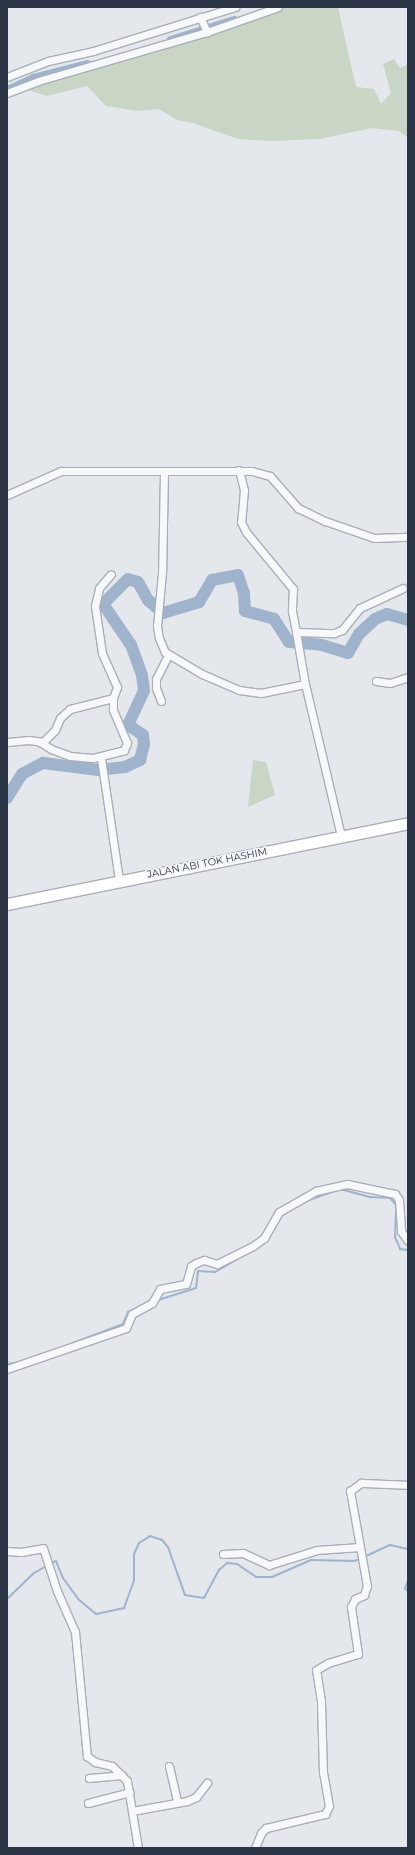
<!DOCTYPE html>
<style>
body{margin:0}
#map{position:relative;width:415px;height:1855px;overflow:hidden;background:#e4e7ec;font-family:Montserrat,sans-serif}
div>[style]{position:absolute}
.green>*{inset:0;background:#c9d6c5}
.stream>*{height:2px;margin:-1px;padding:0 1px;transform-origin:1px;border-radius:1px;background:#9fb4cc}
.canal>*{height:7px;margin:-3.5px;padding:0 3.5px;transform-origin:3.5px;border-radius:3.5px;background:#9fb4cc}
.river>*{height:12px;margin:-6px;padding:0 6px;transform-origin:6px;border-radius:6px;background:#9fb4cc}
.roads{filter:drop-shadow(1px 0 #a9aeb7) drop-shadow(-1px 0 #a9aeb7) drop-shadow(0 1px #a9aeb7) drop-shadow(0 -1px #a9aeb7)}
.street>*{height:7px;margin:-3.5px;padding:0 3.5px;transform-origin:3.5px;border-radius:3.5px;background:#f7f8fa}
.secondary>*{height:11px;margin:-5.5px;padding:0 5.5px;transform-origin:5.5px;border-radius:5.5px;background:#fff}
span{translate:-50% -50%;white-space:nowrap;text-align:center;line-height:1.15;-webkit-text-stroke:3px #f4f6f9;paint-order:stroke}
.street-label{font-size:10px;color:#2b3445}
.frame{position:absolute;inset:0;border:8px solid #2b3445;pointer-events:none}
</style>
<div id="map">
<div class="green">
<div style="clip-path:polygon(278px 7px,338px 7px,356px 87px,374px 89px,381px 104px,391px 93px,383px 64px,394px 59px,400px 68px,408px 64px,408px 138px,399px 131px,372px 128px,320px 139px,270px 141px,238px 139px,193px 123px,177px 120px,159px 109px,138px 111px,106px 106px,87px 86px,47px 96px,28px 90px,68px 74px)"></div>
<div style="clip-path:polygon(253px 760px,266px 762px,275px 795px,248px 807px)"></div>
</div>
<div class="stream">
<div style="left:303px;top:1202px;width:39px;rotate:-19deg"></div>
<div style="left:340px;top:1189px;width:31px;rotate:15deg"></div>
<div style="left:370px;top:1197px;width:20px;rotate:3deg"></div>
<div style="left:390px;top:1198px;width:11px;rotate:49deg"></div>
<div style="left:396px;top:1210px;width:27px;rotate:92deg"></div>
<div style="left:395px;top:1237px;width:13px;rotate:67deg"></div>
<div style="left:400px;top:1249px;width:8px;rotate:7deg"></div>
<div style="left:280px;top:1217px;width:10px;rotate:-37deg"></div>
<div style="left:255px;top:1249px;width:16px;rotate:-40deg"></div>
<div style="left:155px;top:1301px;width:43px;rotate:-17.6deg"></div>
<div style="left:196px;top:1288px;width:17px;rotate:-83deg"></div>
<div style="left:198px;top:1271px;width:17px;rotate:3deg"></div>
<div style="left:215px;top:1272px;width:39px;rotate:-30deg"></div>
<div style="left:73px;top:1343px;width:53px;rotate:-20.8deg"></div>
<div style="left:123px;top:1324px;width:13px;rotate:-67deg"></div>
<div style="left:128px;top:1312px;width:17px;rotate:-25deg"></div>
<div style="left:7px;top:1364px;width:7px;rotate:-8deg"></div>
<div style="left:364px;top:1557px;width:29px;rotate:-25deg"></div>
<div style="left:390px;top:1545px;width:18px;rotate:13deg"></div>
<div style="left:408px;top:1581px;width:8px;rotate:113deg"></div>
<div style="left:405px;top:1588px;width:5px;rotate:53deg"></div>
<div style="left:7px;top:1599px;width:37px;rotate:-44deg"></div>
<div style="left:34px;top:1573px;width:25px;rotate:-29deg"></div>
<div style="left:56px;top:1561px;width:18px;rotate:68deg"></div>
<div style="left:63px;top:1578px;width:26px;rotate:54deg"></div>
<div style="left:78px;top:1599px;width:23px;rotate:40deg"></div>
<div style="left:96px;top:1614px;width:29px;rotate:-12deg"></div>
<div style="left:124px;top:1608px;width:29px;rotate:-70deg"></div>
<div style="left:134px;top:1581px;width:27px;rotate:-90deg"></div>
<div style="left:134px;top:1554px;width:12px;rotate:-66deg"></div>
<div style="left:139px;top:1543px;width:13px;rotate:-32deg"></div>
<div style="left:150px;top:1536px;width:13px;rotate:18deg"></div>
<div style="left:162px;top:1540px;width:9px;rotate:49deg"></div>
<div style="left:168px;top:1547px;width:51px;rotate:70.5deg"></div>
<div style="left:185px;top:1595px;width:19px;rotate:9deg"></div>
<div style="left:204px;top:1598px;width:32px;rotate:-62deg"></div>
<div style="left:219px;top:1570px;width:11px;rotate:-41deg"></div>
<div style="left:227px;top:1563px;width:10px;rotate:6deg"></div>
<div style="left:237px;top:1564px;width:23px;rotate:34deg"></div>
<div style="left:256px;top:1577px;width:16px"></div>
<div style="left:272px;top:1577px;width:43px;rotate:-23.6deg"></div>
<div style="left:311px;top:1560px;width:43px;rotate:1.3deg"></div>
<div style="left:354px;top:1561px;width:6px;rotate:-18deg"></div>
</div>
<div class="canal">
<div style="left:170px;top:39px;width:67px;rotate:-17.4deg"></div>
<div style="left:7px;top:89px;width:29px;rotate:-25deg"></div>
<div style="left:33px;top:77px;width:56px;rotate:-14.5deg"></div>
</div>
<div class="river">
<div style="left:107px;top:769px;width:18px;rotate:-6deg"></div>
<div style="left:125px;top:767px;width:17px;rotate:-25deg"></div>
<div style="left:140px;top:760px;width:16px;rotate:-76deg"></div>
<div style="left:144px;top:744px;width:9px;rotate:-96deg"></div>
<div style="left:143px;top:735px;width:18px;rotate:-146deg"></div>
<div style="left:128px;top:725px;width:38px;rotate:-65deg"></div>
<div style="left:144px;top:690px;width:15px;rotate:-98deg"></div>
<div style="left:142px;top:675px;width:32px;rotate:-110deg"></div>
<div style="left:131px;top:645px;width:50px;rotate:-124.3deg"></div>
<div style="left:103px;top:604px;width:35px;rotate:-45deg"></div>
<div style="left:128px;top:579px;width:10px;rotate:17deg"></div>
<div style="left:138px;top:582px;width:21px;rotate:61deg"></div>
<div style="left:148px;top:600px;width:20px;rotate:41deg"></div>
<div style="left:163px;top:613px;width:38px;rotate:-17deg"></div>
<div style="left:199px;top:602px;width:26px;rotate:-59deg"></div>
<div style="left:212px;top:580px;width:26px;rotate:-11deg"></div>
<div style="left:238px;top:575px;width:19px;rotate:72deg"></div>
<div style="left:244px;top:593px;width:18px;rotate:87deg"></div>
<div style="left:245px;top:611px;width:30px;rotate:15deg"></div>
<div style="left:274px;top:619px;width:27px;rotate:57deg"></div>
<div style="left:289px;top:642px;width:33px;rotate:5deg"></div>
<div style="left:322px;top:645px;width:27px;rotate:17deg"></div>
<div style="left:348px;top:653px;width:22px;rotate:-60deg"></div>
<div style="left:359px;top:634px;width:22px;rotate:-43deg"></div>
<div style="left:375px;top:619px;width:13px;rotate:-23deg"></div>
<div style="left:387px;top:614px;width:22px;rotate:16deg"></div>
<div style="left:7px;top:798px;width:28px;rotate:-58deg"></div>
<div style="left:22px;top:774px;width:24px;rotate:-28deg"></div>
<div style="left:43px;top:763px;width:56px;rotate:7.1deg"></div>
</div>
<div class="roads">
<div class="street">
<div style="left:200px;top:17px;width:17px;rotate:65deg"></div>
<div style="left:7px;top:77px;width:44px;rotate:-21.3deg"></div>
<div style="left:48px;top:61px;width:46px;rotate:-12.5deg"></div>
<div style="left:93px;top:51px;width:149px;rotate:-17.2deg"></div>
<div style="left:7px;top:93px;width:33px;rotate:-21deg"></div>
<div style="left:38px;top:81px;width:176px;rotate:-16.2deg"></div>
<div style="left:207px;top:32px;width:75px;rotate:-19.4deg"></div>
<div style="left:239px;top:470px;width:21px;rotate:76deg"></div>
<div style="left:244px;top:490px;width:32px;rotate:95deg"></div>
<div style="left:241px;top:522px;width:11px;rotate:63deg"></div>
<div style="left:246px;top:532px;width:74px;rotate:50.5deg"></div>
<div style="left:293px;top:589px;width:22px;rotate:93deg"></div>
<div style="left:292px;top:611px;width:21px;rotate:79deg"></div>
<div style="left:164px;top:472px;width:101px;rotate:91.1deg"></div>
<div style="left:162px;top:573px;width:53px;rotate:95.4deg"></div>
<div style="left:157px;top:626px;width:12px;rotate:81deg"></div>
<div style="left:159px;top:638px;width:15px;rotate:67deg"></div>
<div style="left:165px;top:652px;width:43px;rotate:30.7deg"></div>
<div style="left:202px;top:674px;width:40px;rotate:23.4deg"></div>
<div style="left:239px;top:690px;width:22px;rotate:8deg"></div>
<div style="left:261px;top:693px;width:45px;rotate:-11.6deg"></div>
<div style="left:7px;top:495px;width:59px;rotate:-24deg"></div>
<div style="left:61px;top:471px;width:191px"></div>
<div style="left:252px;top:471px;width:19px;rotate:16deg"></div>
<div style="left:270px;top:476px;width:43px;rotate:48.8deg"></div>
<div style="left:298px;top:508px;width:30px;rotate:26deg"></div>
<div style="left:325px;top:521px;width:52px;rotate:19.1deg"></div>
<div style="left:374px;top:538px;width:34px;rotate:-2deg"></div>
<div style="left:376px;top:681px;width:14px;rotate:8deg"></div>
<div style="left:390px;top:683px;width:19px;rotate:-18deg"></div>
<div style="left:161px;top:701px;width:14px;rotate:-111deg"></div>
<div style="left:156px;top:688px;width:9px;rotate:-90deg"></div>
<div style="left:156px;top:679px;width:27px;rotate:-63deg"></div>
<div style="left:7px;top:742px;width:22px;rotate:-5deg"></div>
<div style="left:29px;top:740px;width:14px;rotate:8deg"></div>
<div style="left:43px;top:742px;width:17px;rotate:-45deg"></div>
<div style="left:55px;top:730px;width:13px;rotate:-67deg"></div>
<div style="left:60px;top:718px;width:13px;rotate:-42deg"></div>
<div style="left:70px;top:709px;width:44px;rotate:-14.3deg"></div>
<div style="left:40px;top:742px;width:13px;rotate:32deg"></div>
<div style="left:51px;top:749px;width:20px;rotate:20deg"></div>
<div style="left:70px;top:756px;width:23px;rotate:5deg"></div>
<div style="left:93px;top:758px;width:32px;rotate:-14deg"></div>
<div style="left:124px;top:750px;width:8px;rotate:-67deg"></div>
<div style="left:127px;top:743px;width:36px;rotate:-113deg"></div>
<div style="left:113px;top:710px;width:12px;rotate:-90deg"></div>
<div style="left:113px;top:698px;width:12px;rotate:-70deg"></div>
<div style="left:117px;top:687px;width:37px;rotate:-114deg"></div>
<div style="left:102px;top:653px;width:48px;rotate:-98.5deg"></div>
<div style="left:95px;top:606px;width:18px;rotate:-77deg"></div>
<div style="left:99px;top:588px;width:18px;rotate:-49deg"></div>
<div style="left:101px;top:758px;width:123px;rotate:81.6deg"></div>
<div style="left:341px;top:836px;width:156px;rotate:-103.3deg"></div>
<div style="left:305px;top:684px;width:53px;rotate:-99.8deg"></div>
<div style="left:296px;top:632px;width:38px;rotate:2deg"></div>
<div style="left:334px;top:633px;width:9px;rotate:-21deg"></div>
<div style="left:342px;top:630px;width:28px;rotate:-51deg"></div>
<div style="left:360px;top:608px;width:47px;rotate:-24.9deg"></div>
<div style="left:7px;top:1369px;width:126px;rotate:-19deg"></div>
<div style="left:126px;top:1328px;width:15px;rotate:-67deg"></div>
<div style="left:132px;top:1314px;width:23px;rotate:-29deg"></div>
<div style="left:152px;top:1303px;width:16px;rotate:-60deg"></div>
<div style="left:160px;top:1289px;width:26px;rotate:-11deg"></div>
<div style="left:186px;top:1284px;width:19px;rotate:-74deg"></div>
<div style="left:191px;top:1266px;width:6px;rotate:-31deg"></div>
<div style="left:196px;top:1263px;width:9px;rotate:-21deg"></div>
<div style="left:204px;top:1260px;width:14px;rotate:17deg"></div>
<div style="left:217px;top:1264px;width:40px;rotate:-26.6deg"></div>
<div style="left:253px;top:1246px;width:14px;rotate:-36deg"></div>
<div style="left:264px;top:1238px;width:30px;rotate:-60deg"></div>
<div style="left:279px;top:1212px;width:43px;rotate:-29.6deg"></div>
<div style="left:316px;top:1191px;width:32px;rotate:-13deg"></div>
<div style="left:347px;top:1184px;width:49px;rotate:11.8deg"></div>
<div style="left:395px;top:1194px;width:7px;rotate:56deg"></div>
<div style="left:399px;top:1200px;width:31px;rotate:86deg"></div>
<div style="left:401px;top:1231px;width:12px;rotate:55deg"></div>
<div style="left:7px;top:1551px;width:14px;rotate:4deg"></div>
<div style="left:21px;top:1552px;width:22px;rotate:-10deg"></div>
<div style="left:43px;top:1548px;width:45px;rotate:72deg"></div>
<div style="left:57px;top:1591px;width:45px;rotate:66.3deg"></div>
<div style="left:75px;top:1632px;width:125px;rotate:84.5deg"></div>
<div style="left:87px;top:1756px;width:10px;rotate:37deg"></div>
<div style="left:95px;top:1762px;width:17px;rotate:13deg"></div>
<div style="left:112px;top:1766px;width:21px;rotate:45deg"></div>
<div style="left:127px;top:1781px;width:68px;rotate:80.7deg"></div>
<div style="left:223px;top:1554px;width:20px;rotate:-3deg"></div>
<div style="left:243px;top:1553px;width:29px;rotate:25deg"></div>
<div style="left:269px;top:1565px;width:50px;rotate:-17.4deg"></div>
<div style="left:317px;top:1550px;width:43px;rotate:-4deg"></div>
<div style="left:169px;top:1766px;width:37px;rotate:77deg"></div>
<div style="left:89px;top:1778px;width:33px;rotate:-5deg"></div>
<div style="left:88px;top:1803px;width:43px;rotate:-14.7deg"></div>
<div style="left:132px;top:1811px;width:56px;rotate:-10.3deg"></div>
<div style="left:187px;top:1801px;width:10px;rotate:-24deg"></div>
<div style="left:196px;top:1797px;width:18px;rotate:-52deg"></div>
<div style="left:255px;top:1848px;width:16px;rotate:-68deg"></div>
<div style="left:261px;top:1833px;width:7px;rotate:-45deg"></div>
<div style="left:266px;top:1828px;width:61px;rotate:-13.3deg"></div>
<div style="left:325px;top:1814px;width:9px;rotate:-63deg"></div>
<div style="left:329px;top:1806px;width:34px;rotate:-100deg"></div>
<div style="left:323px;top:1773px;width:72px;rotate:-91.6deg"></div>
<div style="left:321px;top:1701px;width:31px;rotate:-99deg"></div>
<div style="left:316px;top:1670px;width:14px;rotate:-30deg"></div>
<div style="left:328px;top:1663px;width:31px;rotate:-17deg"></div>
<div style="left:358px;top:1654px;width:48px;rotate:-98.5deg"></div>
<div style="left:351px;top:1607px;width:9px;rotate:-63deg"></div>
<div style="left:355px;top:1599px;width:10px;rotate:-24deg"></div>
<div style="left:364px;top:1595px;width:9px;rotate:-72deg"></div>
<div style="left:367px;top:1586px;width:97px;rotate:-100.1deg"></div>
<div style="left:350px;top:1491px;width:14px;rotate:-36deg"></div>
<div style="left:361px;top:1483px;width:47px;rotate:2.4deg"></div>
</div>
<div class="secondary">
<div style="left:7px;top:904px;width:409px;rotate:-11.4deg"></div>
</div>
</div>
<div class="street-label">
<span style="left:207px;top:863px;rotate:-11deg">JALAN ABI TOK HASHIM</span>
</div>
<div class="frame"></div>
</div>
